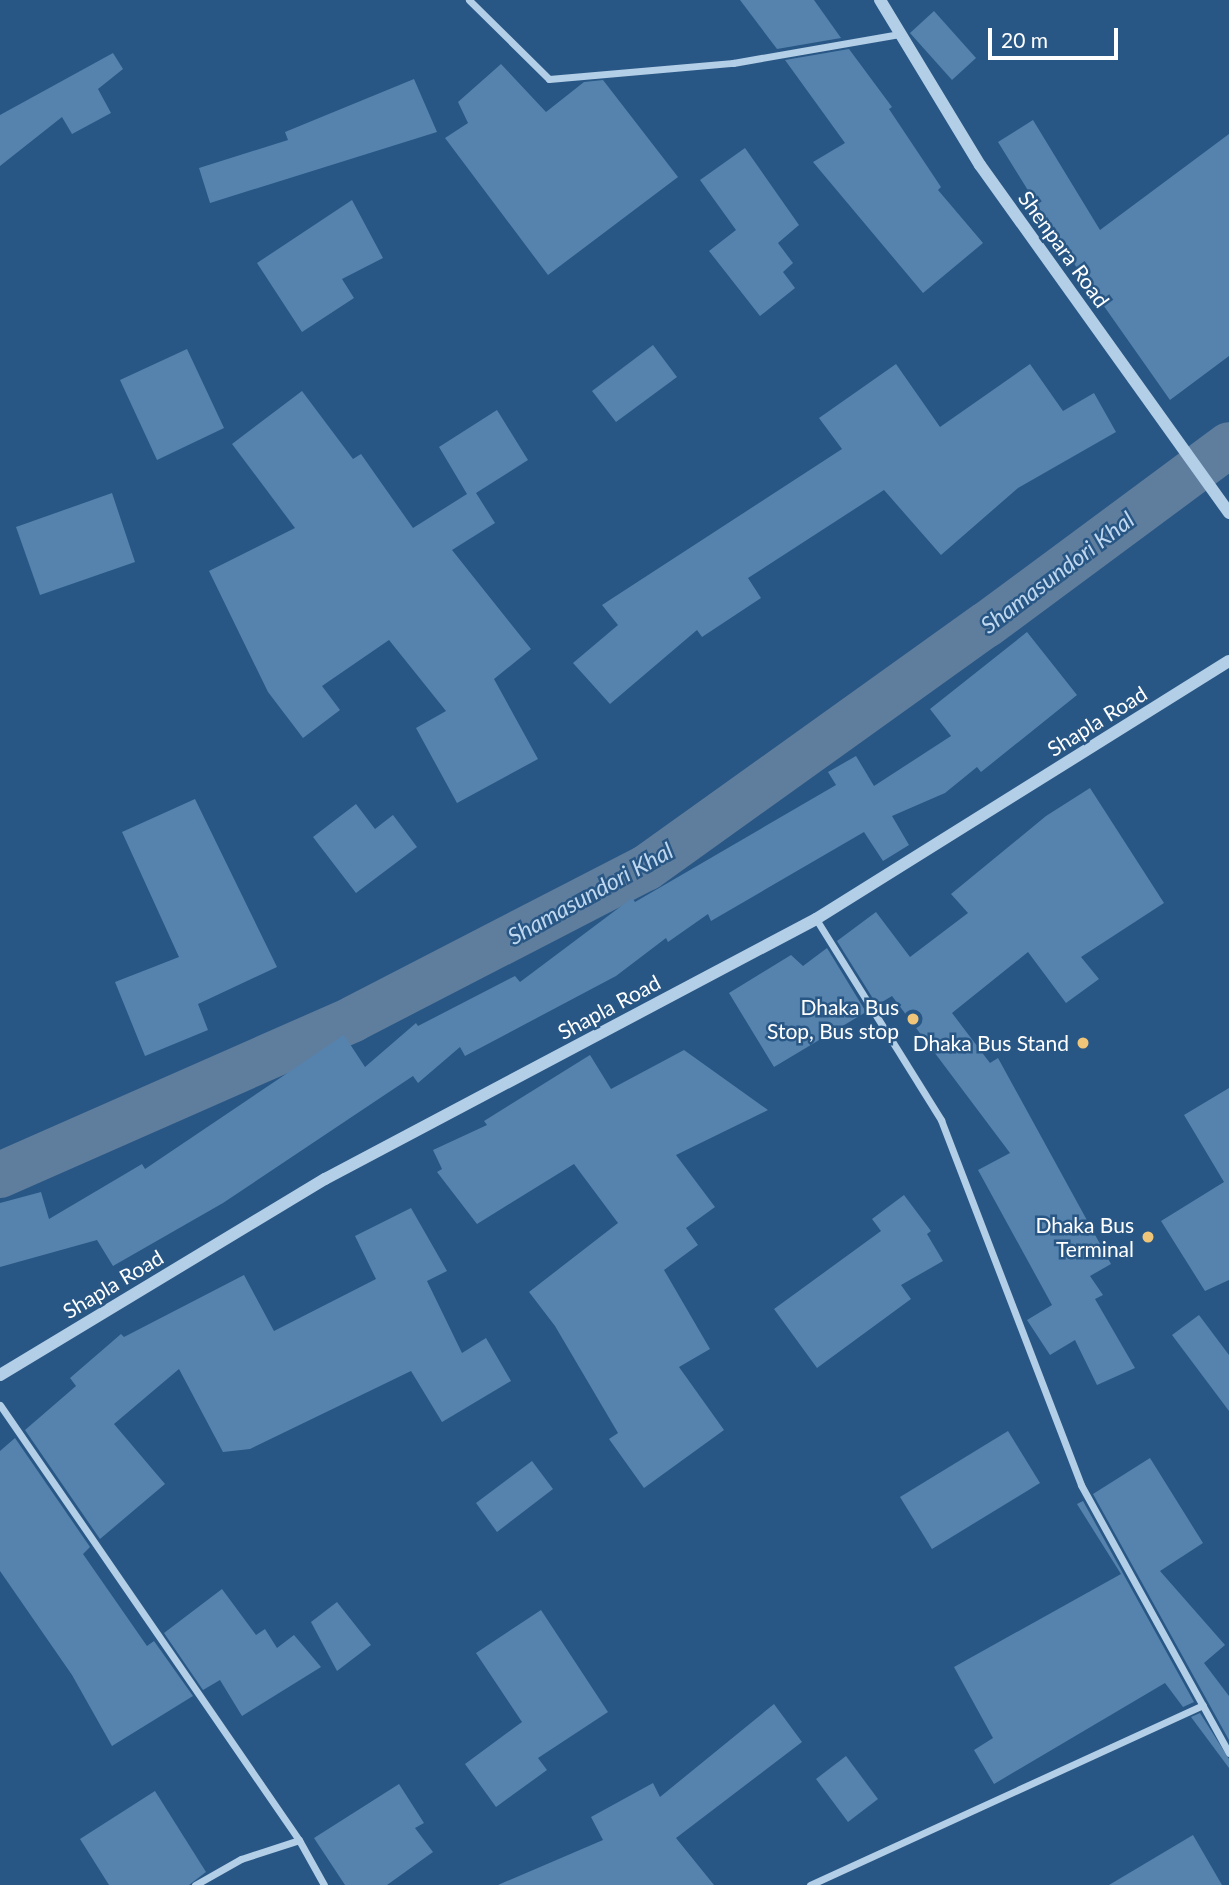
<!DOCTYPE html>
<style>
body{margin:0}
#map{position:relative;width:1229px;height:1885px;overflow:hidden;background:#295785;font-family:Lato,sans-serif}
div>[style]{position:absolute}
.canal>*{height:46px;margin:-23px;padding:0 23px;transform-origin:23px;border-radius:23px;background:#5f7e9e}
.building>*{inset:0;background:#5583ae}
.minor>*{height:7px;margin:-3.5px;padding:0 3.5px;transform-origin:3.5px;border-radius:3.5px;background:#b3cee7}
.tertiary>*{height:12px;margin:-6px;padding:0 6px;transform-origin:6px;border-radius:6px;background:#b3cee7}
.dots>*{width:19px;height:19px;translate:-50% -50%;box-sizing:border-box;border:4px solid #295785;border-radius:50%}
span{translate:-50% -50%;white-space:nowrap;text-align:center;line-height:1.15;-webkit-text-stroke:5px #295785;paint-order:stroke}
.street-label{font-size:21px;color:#fff}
.poi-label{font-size:21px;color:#fff}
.right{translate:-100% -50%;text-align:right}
.water-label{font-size:23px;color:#bfd8ef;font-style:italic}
.scale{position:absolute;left:988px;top:28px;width:130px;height:32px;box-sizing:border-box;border:4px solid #fff;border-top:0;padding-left:9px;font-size:21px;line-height:24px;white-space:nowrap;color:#fff;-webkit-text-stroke:5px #295785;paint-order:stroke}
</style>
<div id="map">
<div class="canal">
<div style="left:0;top:1175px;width:386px;rotate:-23.8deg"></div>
<div style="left:353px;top:1019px;width:330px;rotate:-27.3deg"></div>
<div style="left:646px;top:868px;width:418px;rotate:-35.6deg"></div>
<div style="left:986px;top:625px;width:302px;rotate:-36.5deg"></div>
</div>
<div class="building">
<div style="clip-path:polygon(740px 0,814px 0,841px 38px,777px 49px)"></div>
<div style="clip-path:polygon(934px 11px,976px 58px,952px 80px,910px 33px)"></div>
<div style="clip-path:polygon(849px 49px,892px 107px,889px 109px,941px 187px,938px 190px,983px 243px,923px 293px,813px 162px,845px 143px,785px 60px)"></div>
<div style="clip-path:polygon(113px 53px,123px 69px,98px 89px,111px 113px,72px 134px,62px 117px,0 166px,0 115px)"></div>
<div style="clip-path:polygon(501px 64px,546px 112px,584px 82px,603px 80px,678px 177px,548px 275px,445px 138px,468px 123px,458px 102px)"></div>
<div style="clip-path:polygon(414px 79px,437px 132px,210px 203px,199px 168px,288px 140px,285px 132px)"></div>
<div style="clip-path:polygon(1033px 120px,1100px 230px,1229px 134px,1229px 356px,1170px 400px,1068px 255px,998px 142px)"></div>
<div style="clip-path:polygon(745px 148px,799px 225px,778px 243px,793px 263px,783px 272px,795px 288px,760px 316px,709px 251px,736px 230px,700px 180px)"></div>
<div style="clip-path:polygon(352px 200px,383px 258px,342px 279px,354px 298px,302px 332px,257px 263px)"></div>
<div style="clip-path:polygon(653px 345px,677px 377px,616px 422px,592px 391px)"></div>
<div style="clip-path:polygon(187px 349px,224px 428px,157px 460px,120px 380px)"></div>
<div style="clip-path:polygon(896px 364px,940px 427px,1030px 364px,1063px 411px,1094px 393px,1116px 432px,1018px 488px,941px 555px,884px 490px,748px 578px,761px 598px,702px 637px,697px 630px,610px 704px,573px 663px,618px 625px,602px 605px,842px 449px,819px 418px)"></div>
<div style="clip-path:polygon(302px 391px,353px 459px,361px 454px,413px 528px,467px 494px,439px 447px,497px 410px,528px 460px,476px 493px,495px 523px,452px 550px,531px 649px,494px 679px,538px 759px,457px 803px,416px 728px,446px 711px,389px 640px,322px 686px,340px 710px,303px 738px,268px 692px,209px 571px,295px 528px,232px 444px)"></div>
<div style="clip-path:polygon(112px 493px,135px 562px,40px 595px,16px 527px)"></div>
<div style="clip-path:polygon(1027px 632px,1077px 695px,981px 772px,977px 767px,945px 793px,892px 816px,909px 845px,883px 861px,864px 832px,711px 921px,708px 914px,668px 942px,666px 938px,616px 976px,465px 1056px,460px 1047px,418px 1083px,413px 1076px,223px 1203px,113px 1266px,97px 1240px,0 1267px,0 1203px,41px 1192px,49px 1219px,142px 1164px,145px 1169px,344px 1035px,365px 1067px,416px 1023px,418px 1026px,515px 976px,520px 982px,632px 898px,635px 902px,836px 785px,828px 772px,856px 756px,874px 786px,951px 736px,930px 709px)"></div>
<div style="clip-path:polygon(1090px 788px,1164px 903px,1081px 957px,1099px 979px,1066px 1003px,1028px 952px,952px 1013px,990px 1063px,998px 1058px,1111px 1264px,1090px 1276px,1103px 1295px,1095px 1299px,1135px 1368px,1097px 1385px,1075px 1340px,1050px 1355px,1027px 1320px,1052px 1305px,978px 1170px,1010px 1153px,892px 996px,877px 1005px,837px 941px,876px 912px,910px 957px,968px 913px,951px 894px,1046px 816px)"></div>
<div style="clip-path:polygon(195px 799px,277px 967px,198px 1004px,208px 1030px,145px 1056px,115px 982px,179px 957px,122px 832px)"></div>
<div style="clip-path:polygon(356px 804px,375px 829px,393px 815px,417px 847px,356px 893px,313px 837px)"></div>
<div style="clip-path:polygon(827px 948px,866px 1012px,774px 1067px,729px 993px,791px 955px,803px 966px)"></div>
<div style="clip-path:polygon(684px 1050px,768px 1110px,676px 1155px,715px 1207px,686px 1228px,698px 1245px,664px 1270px,710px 1349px,679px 1367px,724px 1430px,644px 1488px,609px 1439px,618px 1433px,555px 1326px,529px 1292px,618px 1223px,574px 1164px,477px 1224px,437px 1172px,442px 1169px,433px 1150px,487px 1125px,484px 1121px,590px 1055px,611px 1089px)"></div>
<div style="clip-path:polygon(1229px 1088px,1229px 1280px,1205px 1291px,1161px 1221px,1224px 1182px,1184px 1115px)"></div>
<div style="clip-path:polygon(904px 1195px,931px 1231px,927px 1234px,943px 1261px,901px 1285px,911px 1299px,817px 1368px,774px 1309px,881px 1231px,872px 1219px)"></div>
<div style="clip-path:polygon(411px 1208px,447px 1271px,427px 1281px,462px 1353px,486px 1338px,511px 1381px,442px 1422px,411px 1371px,250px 1449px,223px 1452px,179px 1369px,114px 1424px,165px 1484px,100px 1539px,25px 1430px,76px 1386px,70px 1378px,121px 1334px,124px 1337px,244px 1275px,274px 1331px,376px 1279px,355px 1236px)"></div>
<div style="clip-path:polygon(1199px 1315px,1229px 1355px,1229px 1411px,1172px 1335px)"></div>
<div style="clip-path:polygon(1008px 1431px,1040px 1483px,932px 1549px,900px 1497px)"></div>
<div style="clip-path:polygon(15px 1438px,90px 1547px,83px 1554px,147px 1646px,154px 1641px,193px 1696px,112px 1746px,72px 1675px,0 1571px,0 1451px)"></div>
<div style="clip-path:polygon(1150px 1458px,1203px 1543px,1160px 1571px,1225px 1645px,1204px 1663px,1229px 1696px,1229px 1740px,1093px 1494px)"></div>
<div style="clip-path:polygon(532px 1461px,553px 1489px,497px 1532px,476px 1503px)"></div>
<div style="clip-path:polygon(1083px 1501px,1194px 1702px,1183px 1707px,1165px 1683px,994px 1784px,974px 1750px,993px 1738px,954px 1667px,1121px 1574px,1077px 1504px)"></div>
<div style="clip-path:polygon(222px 1589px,256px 1635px,265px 1629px,277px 1648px,294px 1635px,321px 1667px,242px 1716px,220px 1680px,203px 1690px,164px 1633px)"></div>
<div style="clip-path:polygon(337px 1602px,371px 1645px,337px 1671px,311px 1622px)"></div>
<div style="clip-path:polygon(541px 1610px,608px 1712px,538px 1758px,547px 1770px,496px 1807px,465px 1764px,522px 1722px,476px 1653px)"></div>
<div style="clip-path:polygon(774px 1704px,802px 1742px,676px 1838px,714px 1885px,498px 1885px,603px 1840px,591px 1817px,653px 1783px,660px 1797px)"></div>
<div style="clip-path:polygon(1200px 1713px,1229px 1759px,1229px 1768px,1191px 1717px)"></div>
<div style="clip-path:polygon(846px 1756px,878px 1799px,848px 1822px,816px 1779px)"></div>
<div style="clip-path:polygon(399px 1784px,424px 1823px,415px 1828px,433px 1852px,387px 1885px,345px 1885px,314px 1838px)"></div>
<div style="clip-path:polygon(155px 1791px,206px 1872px,189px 1885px,109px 1885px,80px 1839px)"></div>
<div style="clip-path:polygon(1193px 1835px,1222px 1885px,1109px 1885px)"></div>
</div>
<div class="minor">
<div style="left:469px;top:0;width:112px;rotate:44.6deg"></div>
<div style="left:549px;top:79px;width:185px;rotate:-5deg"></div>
<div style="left:733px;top:63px;width:169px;rotate:-9.9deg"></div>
<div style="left:816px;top:919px;width:237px;rotate:58.1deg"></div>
<div style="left:941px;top:1120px;width:391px;rotate:69deg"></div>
<div style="left:1081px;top:1485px;width:306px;rotate:61.1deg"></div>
<div style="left:0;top:1405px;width:528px;rotate:55.5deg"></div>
<div style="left:299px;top:1840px;width:51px;rotate:60.9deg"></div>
<div style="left:195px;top:1885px;width:53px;rotate:-29.5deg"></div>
<div style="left:241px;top:1859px;width:61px;rotate:-18.1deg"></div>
<div style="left:810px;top:1885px;width:432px;rotate:-24.6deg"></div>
</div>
<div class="tertiary">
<div style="left:880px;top:0;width:193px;rotate:58.8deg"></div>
<div style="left:980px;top:165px;width:428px;rotate:54.4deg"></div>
<div style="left:0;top:1375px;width:380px;rotate:-31.1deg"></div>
<div style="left:325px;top:1179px;width:556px;rotate:-27.9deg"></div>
<div style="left:816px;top:919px;width:487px;rotate:-32deg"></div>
</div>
<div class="dots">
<div style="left:913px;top:1019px;background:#efc57a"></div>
<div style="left:1083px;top:1043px;background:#efc57a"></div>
<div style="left:1148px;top:1237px;background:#efc57a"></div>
</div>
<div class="street-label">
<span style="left:1064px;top:249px;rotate:54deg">Shenpara Road</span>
<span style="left:1097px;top:721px;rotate:-32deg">Shapla Road</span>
<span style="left:609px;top:1007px;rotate:-28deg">Shapla Road</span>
<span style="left:113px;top:1284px;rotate:-31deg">Shapla Road</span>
</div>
<div class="poi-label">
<span class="right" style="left:899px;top:1019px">Dhaka Bus<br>Stop, Bus stop</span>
<span class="right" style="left:1069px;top:1043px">Dhaka Bus Stand</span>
<span class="right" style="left:1134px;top:1237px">Dhaka Bus<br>Terminal</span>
</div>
<div class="water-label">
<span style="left:1057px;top:572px;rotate:-37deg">Shamasundori Khal</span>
<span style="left:590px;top:893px;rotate:-29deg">Shamasundori Khal</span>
</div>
<div class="scale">20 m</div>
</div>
